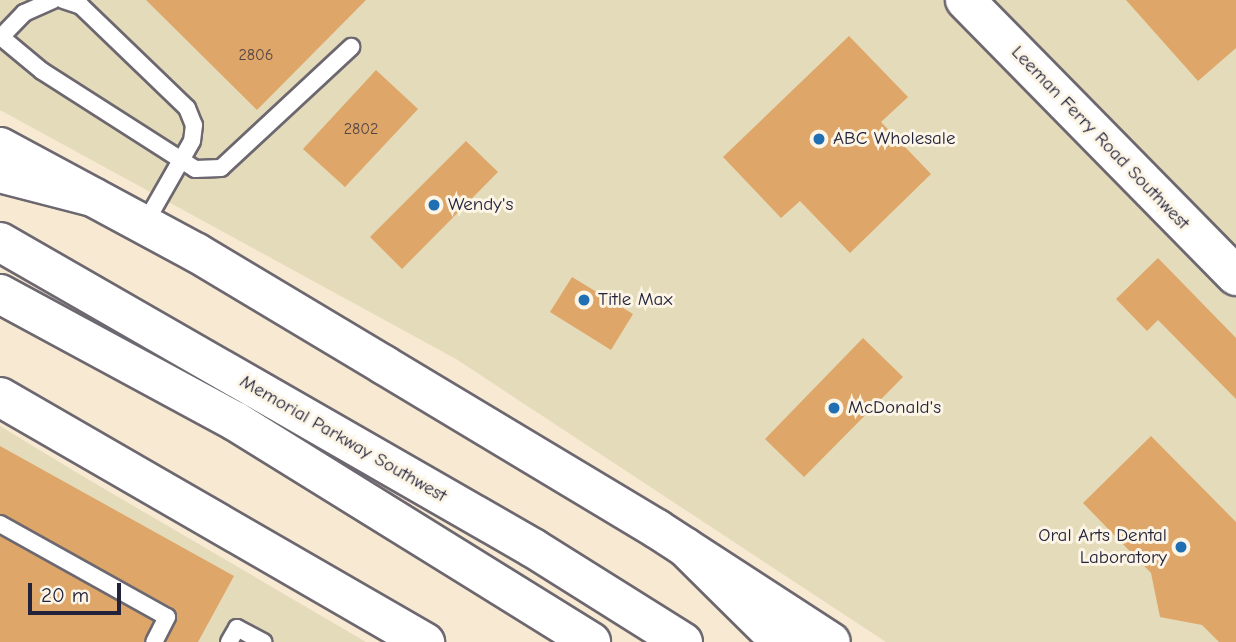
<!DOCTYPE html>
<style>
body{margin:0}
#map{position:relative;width:1236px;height:642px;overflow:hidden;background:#f8e9d2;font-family:"Comic Neue",sans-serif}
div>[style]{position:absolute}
.built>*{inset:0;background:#e4dbba}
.building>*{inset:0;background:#dea668}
.roads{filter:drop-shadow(2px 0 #6d6870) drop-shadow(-2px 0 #6d6870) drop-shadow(0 2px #6d6870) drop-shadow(0 -2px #6d6870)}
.lane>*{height:16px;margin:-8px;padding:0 8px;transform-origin:8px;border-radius:8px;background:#fff}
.secondary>*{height:38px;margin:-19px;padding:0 19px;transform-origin:19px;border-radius:19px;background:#fff}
.highway>*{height:38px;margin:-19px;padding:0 19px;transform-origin:19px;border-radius:19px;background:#fff}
.dots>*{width:19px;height:19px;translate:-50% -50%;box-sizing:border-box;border:4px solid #fcf5e5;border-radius:50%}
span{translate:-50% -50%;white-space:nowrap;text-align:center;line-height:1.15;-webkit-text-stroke:6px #fcf5e5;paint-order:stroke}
.number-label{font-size:16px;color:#514346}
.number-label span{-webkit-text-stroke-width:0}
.street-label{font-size:19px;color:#22223b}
.poi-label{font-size:19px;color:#22223b}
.left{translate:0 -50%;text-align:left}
.right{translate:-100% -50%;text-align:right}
.scale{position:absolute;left:28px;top:583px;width:93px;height:32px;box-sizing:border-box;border:4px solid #22223b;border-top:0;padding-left:9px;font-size:21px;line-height:24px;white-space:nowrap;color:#22223b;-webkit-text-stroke:5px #fcf5e5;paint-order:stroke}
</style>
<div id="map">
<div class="built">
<div style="clip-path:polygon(0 0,1236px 0,1236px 642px,886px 642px,456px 359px,0 110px)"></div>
<div style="clip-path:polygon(0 426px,79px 474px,366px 642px,0 642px)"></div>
</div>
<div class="building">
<div style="clip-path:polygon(146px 0,366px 0,257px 110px)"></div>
<div style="clip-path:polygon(1126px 0,1236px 0,1236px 48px,1198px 81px)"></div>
<div style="clip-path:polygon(849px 36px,908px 97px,881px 122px,931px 174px,850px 253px,800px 201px,781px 218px,723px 157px)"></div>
<div style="clip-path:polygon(376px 70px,418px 109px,345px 187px,303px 149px)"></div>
<div style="clip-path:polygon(466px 141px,498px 172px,402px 269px,370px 237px)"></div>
<div style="clip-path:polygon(1158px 258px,1236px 338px,1236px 399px,1158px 320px,1147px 331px,1116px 299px)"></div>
<div style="clip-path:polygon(572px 277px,633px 314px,611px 350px,550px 312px)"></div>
<div style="clip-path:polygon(863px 338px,903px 377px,804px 477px,765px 439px)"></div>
<div style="clip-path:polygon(1151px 436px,1236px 522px,1236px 642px,1219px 642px,1202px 625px,1160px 617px,1151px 573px,1083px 503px)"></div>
<div style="clip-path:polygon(0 446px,234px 576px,198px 642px,166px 642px,177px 617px,173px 608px,0 514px)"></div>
<div style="clip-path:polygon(0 536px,153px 621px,144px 642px,0 642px)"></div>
</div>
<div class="roads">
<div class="lane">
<div style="left:63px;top:0;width:19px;rotate:18deg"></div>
<div style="left:81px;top:6px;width:147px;rotate:43.9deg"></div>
<div style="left:187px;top:108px;width:18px;rotate:68deg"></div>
<div style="left:194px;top:125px;width:16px;rotate:97deg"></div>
<div style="left:192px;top:141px;width:97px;rotate:119.7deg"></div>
<div style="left:1px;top:37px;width:53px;rotate:39.7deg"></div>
<div style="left:42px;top:71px;width:182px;rotate:32.6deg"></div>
<div style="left:195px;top:169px;width:26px;rotate:-2deg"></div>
<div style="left:221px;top:168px;width:178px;rotate:-42.9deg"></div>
<div style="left:0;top:38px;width:35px;rotate:-46deg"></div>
<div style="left:24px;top:13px;width:32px;rotate:-24deg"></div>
<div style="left:0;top:524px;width:191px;rotate:29.1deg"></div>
<div style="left:167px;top:617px;width:28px;rotate:117deg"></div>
<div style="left:229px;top:642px;width:16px;rotate:-60deg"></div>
<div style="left:237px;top:628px;width:30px;rotate:28deg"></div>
</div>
<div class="secondary">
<div style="left:965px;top:0;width:387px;rotate:45.5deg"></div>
<div style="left:0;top:147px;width:224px;rotate:28.3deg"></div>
<div style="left:197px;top:253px;width:218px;rotate:30.9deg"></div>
<div style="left:384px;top:365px;width:318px;rotate:31deg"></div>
<div style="left:657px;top:529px;width:207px;rotate:33deg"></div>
<div style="left:0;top:397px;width:491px;rotate:30deg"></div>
</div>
<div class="highway">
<div style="left:0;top:173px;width:96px;rotate:14.5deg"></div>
<div style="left:0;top:242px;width:615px;rotate:29.86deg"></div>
<div style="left:533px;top:548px;width:177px;rotate:32.1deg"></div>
<div style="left:0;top:294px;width:267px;rotate:28.4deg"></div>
<div style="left:235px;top:421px;width:419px;rotate:31.8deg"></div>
<div style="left:685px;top:547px;width:135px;rotate:44.7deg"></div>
</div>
</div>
<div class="dots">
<div style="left:819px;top:139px;background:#1f6fb2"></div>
<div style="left:434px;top:205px;background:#1f6fb2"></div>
<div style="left:584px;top:300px;background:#1f6fb2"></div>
<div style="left:834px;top:408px;background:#1f6fb2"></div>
<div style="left:1181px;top:547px;background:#1f6fb2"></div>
</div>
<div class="number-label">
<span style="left:256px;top:55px">2806</span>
<span style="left:361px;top:129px">2802</span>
</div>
<div class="street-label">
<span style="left:1100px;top:138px;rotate:46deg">Leeman Ferry Road Southwest</span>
<span style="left:343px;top:439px;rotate:30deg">Memorial Parkway Southwest</span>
</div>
<div class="poi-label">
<span class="left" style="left:833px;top:139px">ABC Wholesale</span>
<span class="left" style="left:448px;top:205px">Wendy's</span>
<span class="left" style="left:598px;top:300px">Title Max</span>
<span class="left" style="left:848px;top:408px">McDonald's</span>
<span class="right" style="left:1167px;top:547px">Oral Arts Dental<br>Laboratory</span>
</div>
<div class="scale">20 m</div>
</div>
